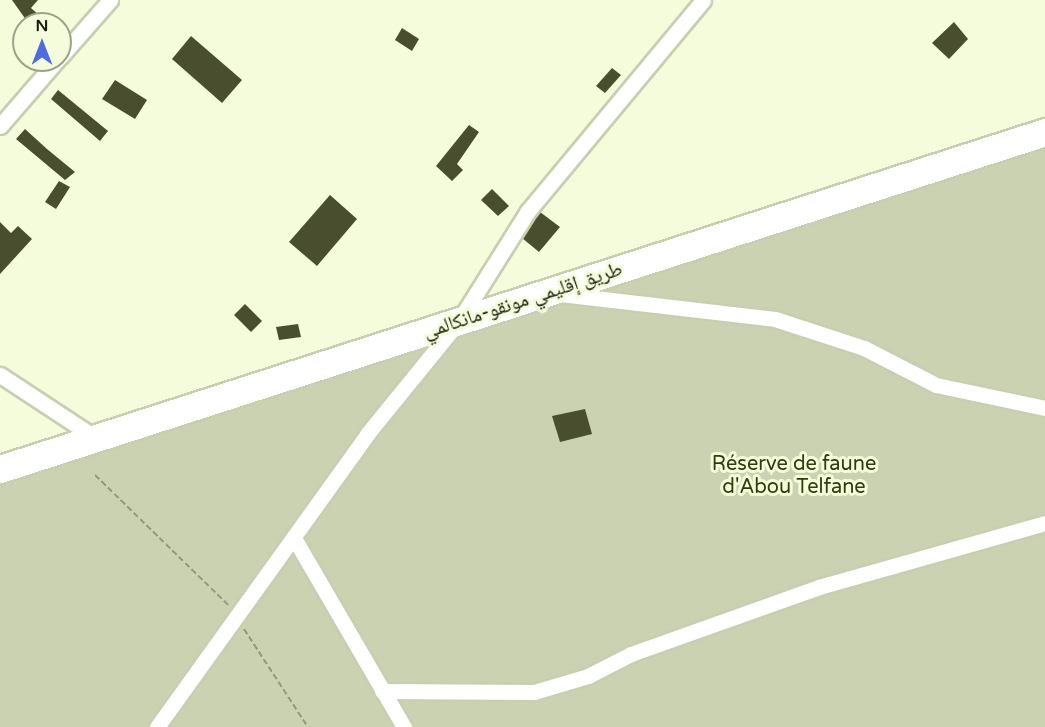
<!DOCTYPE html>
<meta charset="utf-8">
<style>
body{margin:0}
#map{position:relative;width:1045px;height:727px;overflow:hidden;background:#f4fcdb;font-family:"Varela Round","Noto Naskh Arabic",sans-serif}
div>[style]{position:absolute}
.green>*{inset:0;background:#cbd2b2}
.building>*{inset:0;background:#494f2e}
.path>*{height:2px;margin-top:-1px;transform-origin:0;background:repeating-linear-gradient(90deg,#929880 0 6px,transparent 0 9px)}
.roads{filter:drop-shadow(2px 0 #c8cfb0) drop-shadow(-2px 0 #c8cfb0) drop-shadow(0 2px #c8cfb0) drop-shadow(0 -2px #c8cfb0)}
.street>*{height:15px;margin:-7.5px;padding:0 7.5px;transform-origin:7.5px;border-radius:7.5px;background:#fff}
.highway>*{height:27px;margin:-13.5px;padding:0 13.5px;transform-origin:13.5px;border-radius:13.5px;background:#fff}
span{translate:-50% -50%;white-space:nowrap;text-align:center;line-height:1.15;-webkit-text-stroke:6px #f4fcdb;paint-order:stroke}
.street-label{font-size:20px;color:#181b0f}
.park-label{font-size:20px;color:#333b0e}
.north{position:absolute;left:12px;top:12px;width:60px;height:60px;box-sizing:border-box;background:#f4fcdb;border:2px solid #9ca289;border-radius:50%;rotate:0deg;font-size:16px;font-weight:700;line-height:24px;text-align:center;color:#181b0f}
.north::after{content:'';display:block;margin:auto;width:21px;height:27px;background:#4e6ce0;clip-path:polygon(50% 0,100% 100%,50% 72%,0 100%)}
</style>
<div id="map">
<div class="green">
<div style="clip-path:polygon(1045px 132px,1045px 727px,0 727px,0 469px)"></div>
</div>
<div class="building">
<div style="clip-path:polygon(12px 0,38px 0,31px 8px,49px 24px,29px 24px)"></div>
<div style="clip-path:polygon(954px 22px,968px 39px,949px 59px,932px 43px)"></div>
<div style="clip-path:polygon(402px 28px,419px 39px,412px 51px,395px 40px)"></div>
<div style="clip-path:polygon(191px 36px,242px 80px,222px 103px,172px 59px)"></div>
<div style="clip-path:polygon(612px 68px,621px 75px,605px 93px,596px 86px)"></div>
<div style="clip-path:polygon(115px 80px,147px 100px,135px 119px,102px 99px)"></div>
<div style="clip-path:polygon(58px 90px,108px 131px,100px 141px,51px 99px)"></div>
<div style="clip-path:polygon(469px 125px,479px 132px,457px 164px,463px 170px,452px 181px,436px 166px)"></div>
<div style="clip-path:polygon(25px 129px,47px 149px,75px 172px,65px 180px,16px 139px)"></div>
<div style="clip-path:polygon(59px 181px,70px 187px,56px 209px,45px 202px)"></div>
<div style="clip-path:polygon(492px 189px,509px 206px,498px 216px,481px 200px)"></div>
<div style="clip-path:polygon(330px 195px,357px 219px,317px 266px,289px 242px)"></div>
<div style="clip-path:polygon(540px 212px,560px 227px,539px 252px,522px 238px)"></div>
<div style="clip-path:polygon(0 222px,11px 233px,18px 226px,32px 239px,0 274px)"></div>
<div style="clip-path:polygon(245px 304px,262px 321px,251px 332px,234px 315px)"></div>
<div style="clip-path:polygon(298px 324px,301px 337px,279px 340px,276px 327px)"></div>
<div style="clip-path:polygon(585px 409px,592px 434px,560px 442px,552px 416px)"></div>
</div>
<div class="path">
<div style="left:95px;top:475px;width:186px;rotate:44.3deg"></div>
<div style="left:244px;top:629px;width:117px;rotate:56.9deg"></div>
</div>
<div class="roads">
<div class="street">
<div style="left:60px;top:57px;width:76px;rotate:-48.7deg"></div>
<div style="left:0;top:126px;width:87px;rotate:-49.2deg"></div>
<div style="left:560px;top:294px;width:216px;rotate:6.6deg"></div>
<div style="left:775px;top:319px;width:94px;rotate:18deg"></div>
<div style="left:864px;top:348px;width:81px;rotate:27.2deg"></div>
<div style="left:936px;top:385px;width:111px;rotate:11.9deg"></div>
<div style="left:0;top:375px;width:115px;rotate:33.3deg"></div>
<div style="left:294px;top:538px;width:219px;rotate:59.8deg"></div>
<div style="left:382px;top:691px;width:152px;rotate:0.4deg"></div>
<div style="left:534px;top:692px;width:56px;rotate:-16.5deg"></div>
<div style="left:588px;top:676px;width:48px;rotate:-27.1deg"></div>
<div style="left:631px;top:654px;width:200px;rotate:-19.6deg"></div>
<div style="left:819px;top:587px;width:235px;rotate:-15.8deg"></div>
<div style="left:157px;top:727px;width:362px;rotate:-54.3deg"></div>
<div style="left:368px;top:433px;width:144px;rotate:-50.9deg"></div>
<div style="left:459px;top:321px;width:130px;rotate:-57.9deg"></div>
<div style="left:528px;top:211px;width:274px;rotate:-50.3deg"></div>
</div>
<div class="highway">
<div style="left:0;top:469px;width:1098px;rotate:-17.87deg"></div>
</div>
</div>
<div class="street-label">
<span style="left:523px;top:301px;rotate:-18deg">طريق إقليمي مونقو-مانكالمي</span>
</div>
<div class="park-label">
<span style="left:794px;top:476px">Réserve de faune<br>d'Abou Telfane</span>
</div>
<div class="north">N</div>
</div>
